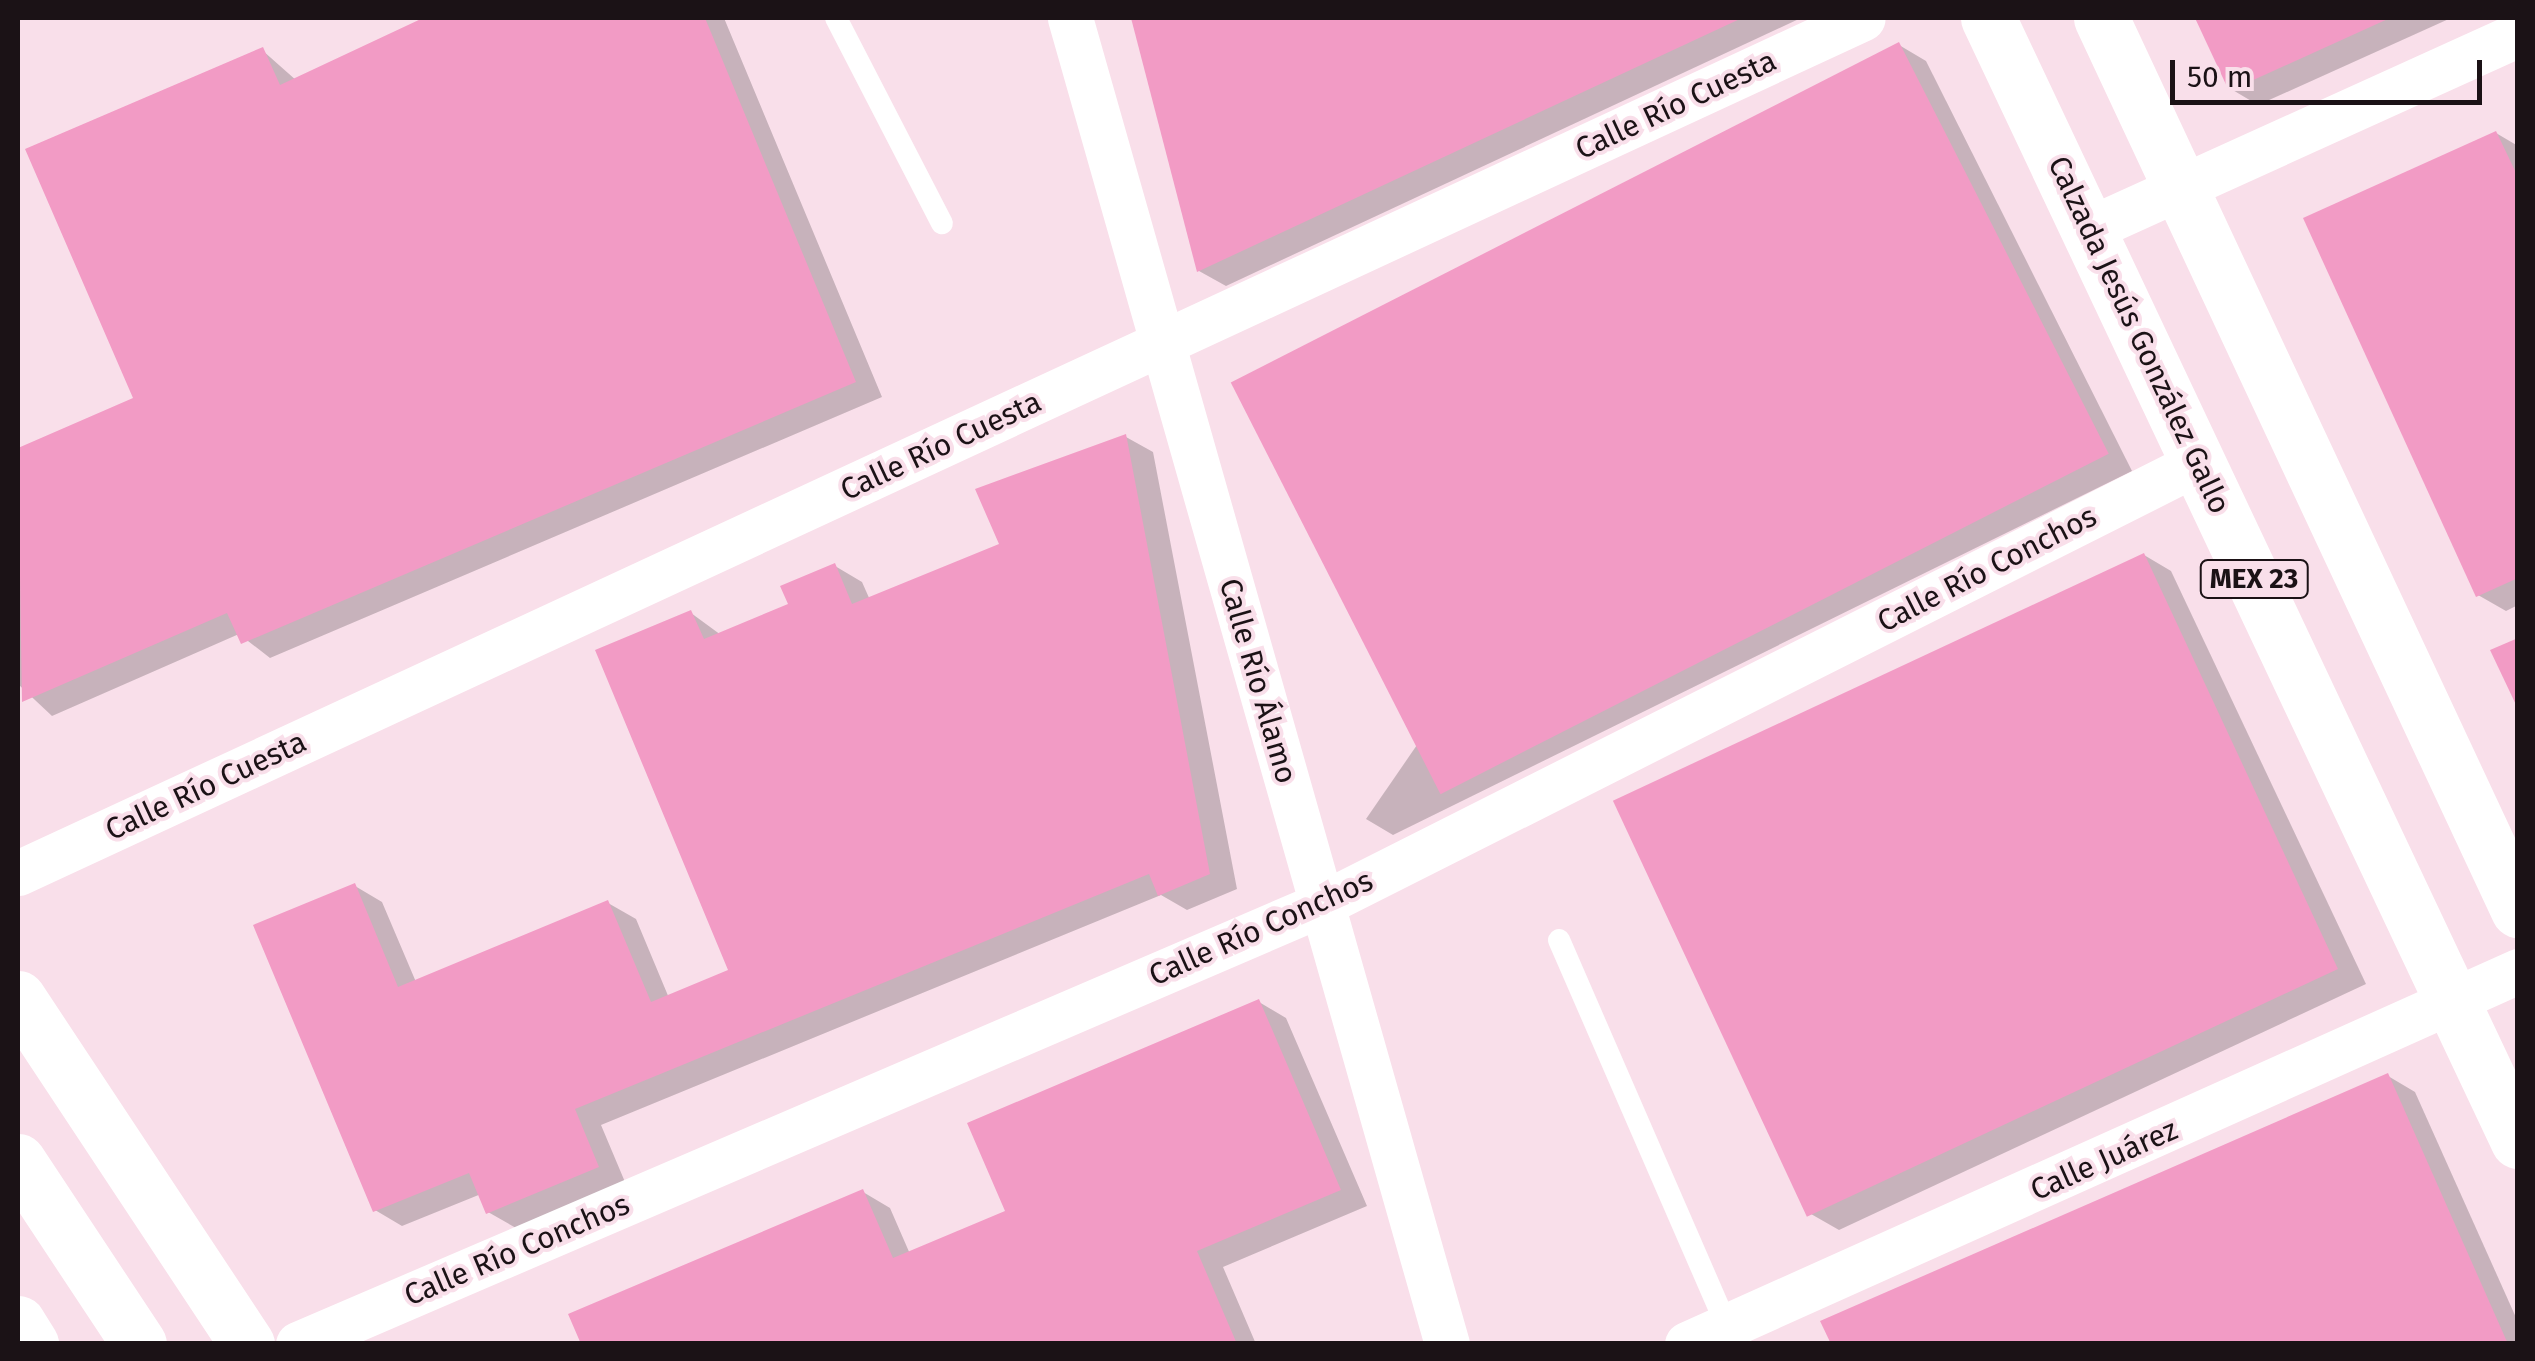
<!DOCTYPE html>
<meta charset="utf-8">
<style>
body{margin:0}
#map{position:relative;width:2535px;height:1361px;overflow:hidden;background:#f9dfea;font-family:"Fira Sans",sans-serif}
div>[style]{position:absolute}
.shadow>*{inset:0;background:#0003}
.building>*{inset:0;background:#f29bc5;transform-origin:0 0}
.lane>*{height:22px;margin:-11px;padding:0 11px;transform-origin:11px;border-radius:11px;background:#fff}
.street>*{height:45px;margin:-22.5px;padding:0 22.5px;transform-origin:22.5px;border-radius:22.5px;background:#fff}
.secondary>*{height:55px;margin:-27.5px;padding:0 27.5px;transform-origin:27.5px;border-radius:27.5px;background:#fff}
.primary>*{height:55px;margin:-27.5px;padding:0 27.5px;transform-origin:27.5px;border-radius:27.5px;background:#fff}
span{translate:-50% -50%;white-space:nowrap;text-align:center;line-height:1.15;-webkit-text-stroke:8px #f9dfea;paint-order:stroke}
.shield-label span{padding:2px 8px;background:#f9dfea;border:2px solid;border-radius:8px;-webkit-text-stroke-width:0}
.shield-label{font-size:28px;color:#1b1216;font-weight:700}
.street-label{font-size:30px;color:#1b1216}
.frame{position:absolute;inset:0;border:20px solid #1b1216;pointer-events:none}
.scale{position:absolute;left:2170px;top:60px;width:312px;height:45px;box-sizing:border-box;border:5px solid #1b1216;border-top:0;padding-left:12px;font-size:30px;line-height:35px;white-space:nowrap;color:#1b1216;-webkit-text-stroke:8px #f9dfea;paint-order:stroke}
</style>
<div id="map">
<div class="shadow">
<i style="clip-path:polygon(426px 18px,724px 18px,882px 397px,270px 658px,239px 634px,52px 716px,18px 684px,18px 451px,136px 399px,262px 50px,297px 81px)"></i>
<i style="clip-path:polygon(1133px 18px,1801px 18px,1226px 286px,1199px 271px)"></i>
<i style="clip-path:polygon(2198px 18px,2451px 18px,2258px 105px,2231px 89px)"></i>
<i style="clip-path:polygon(1899px 45px,1926px 61px,2132px 471px,1393px 835px,1366px 819px)"></i>
<i style="clip-path:polygon(2496px 133px,2518px 146px,2518px 605px,2506px 611px,2478px 595px)"></i>
<i style="clip-path:polygon(1126px 437px,1153px 452px,1237px 889px,1187px 910px,1161px 895px,601px 1125px,625px 1182px,516px 1228px,488px 1212px,481px 1194px,402px 1226px,375px 1210px,355px 886px,382px 902px,416px 982px,608px 903px,636px 919px,669px 998px,732px 972px,691px 613px,721px 635px,791px 605px,835px 566px,862px 582px,870px 600px,1002px 545px)"></i>
<i style="clip-path:polygon(2144px 555px,2171px 571px,2366px 984px,1839px 1230px,1811px 1214px)"></i>
<i style="clip-path:polygon(1259px 1002px,1286px 1018px,1367px 1206px,1223px 1267px,1256px 1344px,583px 1344px,863px 1192px,890px 1208px,910px 1254px,1008px 1212px)"></i>
<i style="clip-path:polygon(2388px 1076px,2415px 1092px,2518px 1322px,2518px 1344px,1834px 1344px)"></i>
</div>
<div class="building">
<i style="clip-path:polygon(423px 18px,705px 18px,856px 382px,241px 644px,227px 613px,22px 702px,18px 448px,133px 398px,25px 149px,263px 47px,280px 85px)"></i>
<i style="clip-path:polygon(1131px 18px,1742px 18px,1197px 272px)"></i>
<i style="clip-path:polygon(2195px 18px,2390px 18px,2229px 91px)"></i>
<i style="left:1899px;top:42px;width:462px;height:750px;rotate:63deg"></i>
<i style="clip-path:polygon(2496px 131px,2518px 177px,2518px 578px,2476px 597px,2303px 218px)"></i>
<i style="clip-path:polygon(1126px 434px,1210px 874px,1158px 896px,1149px 874px,575px 1109px,599px 1167px,486px 1214px,469px 1173px,373px 1212px,253px 925px,355px 883px,398px 987px,608px 900px,651px 1002px,728px 970px,595px 650px,691px 610px,704px 639px,788px 604px,780px 586px,835px 563px,852px 604px,999px 544px,975px 489px)"></i>
<i style="left:2144px;top:553px;width:459px;height:586px;rotate:65deg"></i>
<i style="clip-path:polygon(2518px 638px,2518px 709px,2490px 650px)"></i>
<i style="clip-path:polygon(1259px 999px,1341px 1190px,1197px 1251px,1237px 1344px,581px 1344px,568px 1314px,863px 1189px,893px 1258px,1005px 1211px,967px 1123px)"></i>
<i style="clip-path:polygon(2388px 1073px,2508px 1344px,1831px 1344px,1820px 1321px)"></i>
</div>
<div class="lane">
<i style="left:836px;top:18px;width:231px;rotate:62.7deg"></i>
<i style="left:1559px;top:940px;width:421px;rotate:66.5deg"></i>
</div>
<div class="street">
<i style="left:1070px;top:18px;width:1379px;rotate:74.13deg"></i>
<i style="left:2089px;top:229px;width:471px;rotate:-24.4deg"></i>
<i style="left:18px;top:873px;width:2033px;rotate:-24.86deg"></i>
<i style="left:298px;top:1344px;width:1115px;rotate:-23.25deg"></i>
<i style="left:1322px;top:904px;width:982px;rotate:-26.75deg"></i>
<i style="left:1687px;top:1344px;width:911px;rotate:-24.17deg"></i>
</div>
<div class="secondary">
<i style="left:18px;top:998px;width:415px;rotate:56.5deg"></i>
<i style="left:18px;top:1323px;width:25px;rotate:58deg"></i>
</div>
<div class="primary">
<i style="left:1988px;top:18px;width:1242px;rotate:64.74deg"></i>
<i style="left:2101px;top:18px;width:985px;rotate:64.94deg"></i>
<i style="left:18px;top:1161px;width:219px;rotate:56.5deg"></i>
</div>
<div class="shield-label">
<span style="left:2254px;top:579px">MEX 23</span>
</div>
<div class="street-label">
<span style="left:1676px;top:105px;rotate:-25deg">Calle Río Cuesta</span>
<span style="left:2139px;top:335px;rotate:65deg">Calzada Jesús González Gallo</span>
<span style="left:941px;top:446px;rotate:-25deg">Calle Río Cuesta</span>
<span style="left:1987px;top:569px;rotate:-27deg">Calle Río Conchos</span>
<span style="left:1258px;top:681px;rotate:74deg">Calle Río Álamo</span>
<span style="left:206px;top:786px;rotate:-25deg">Calle Río Cuesta</span>
<span style="left:1261px;top:928px;rotate:-24deg">Calle Río Conchos</span>
<span style="left:2104px;top:1160px;rotate:-24deg">Calle Juárez</span>
<span style="left:517px;top:1250px;rotate:-23deg">Calle Río Conchos</span>
</div>
<div class="frame"></div>
<div class="scale">50 m</div>
</div>
